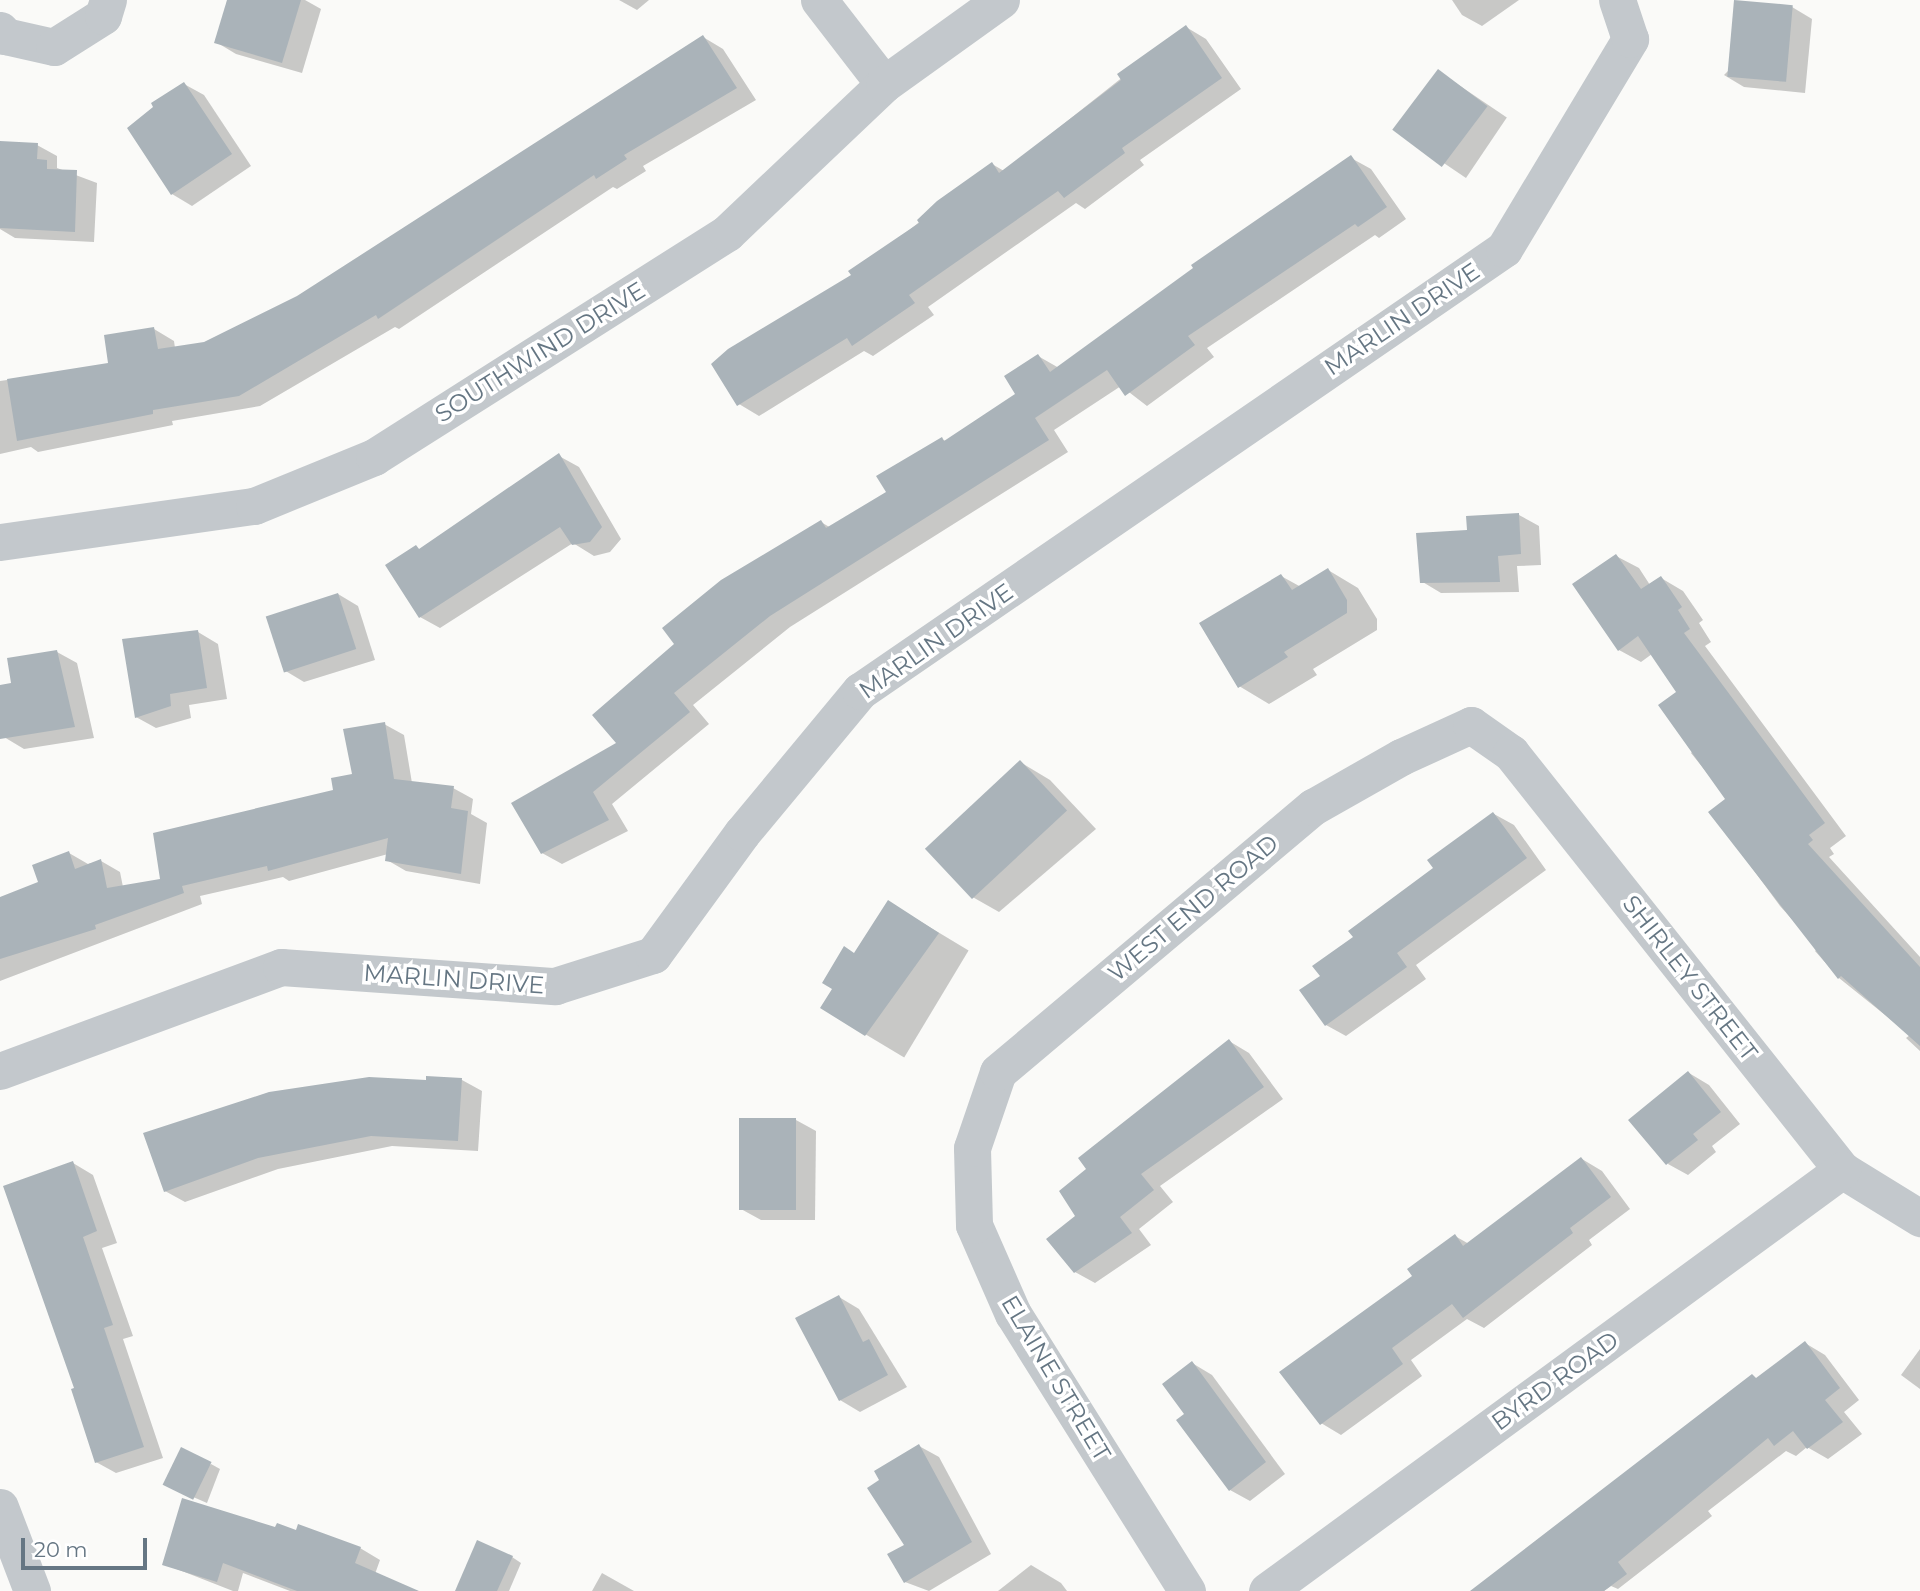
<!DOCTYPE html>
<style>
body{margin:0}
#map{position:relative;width:1920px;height:1591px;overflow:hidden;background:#fafaf8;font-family:Montserrat,sans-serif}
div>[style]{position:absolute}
.shadow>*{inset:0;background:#0003;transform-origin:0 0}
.building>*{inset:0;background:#aab3b9;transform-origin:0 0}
.minor>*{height:37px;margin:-18.5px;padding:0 18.5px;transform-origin:18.5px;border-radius:18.5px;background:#c3c8cc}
span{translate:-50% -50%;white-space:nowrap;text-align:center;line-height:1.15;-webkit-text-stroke:7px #fff;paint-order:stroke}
.street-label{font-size:24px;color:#657683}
.scale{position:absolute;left:21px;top:1538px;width:126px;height:32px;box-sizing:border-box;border:4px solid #657683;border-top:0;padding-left:9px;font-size:21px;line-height:24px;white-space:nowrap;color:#657683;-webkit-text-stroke:5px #fff;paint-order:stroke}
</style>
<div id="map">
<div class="shadow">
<i style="clip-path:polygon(229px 0,305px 0,321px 9px,302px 73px,236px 54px,216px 42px)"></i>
<i style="clip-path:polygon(619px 0,649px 0,637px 10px)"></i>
<i style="clip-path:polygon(1452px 0,1519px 0,1482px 26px,1462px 15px)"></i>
<i style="clip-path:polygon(1792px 7px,1812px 19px,1805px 93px,1744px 87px,1724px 75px)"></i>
<i style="clip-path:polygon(1186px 27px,1206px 39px,1241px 89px,1140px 160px,1144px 165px,1085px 209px,1076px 203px,928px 307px,934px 315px,873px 356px,864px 351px,759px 416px,739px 404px,713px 364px,853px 275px,992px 164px,1004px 171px)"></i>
<i style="clip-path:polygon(703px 37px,723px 49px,756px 100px,643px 166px,646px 171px,617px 189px,613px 187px,399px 329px,395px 327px,260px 406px,172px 421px,173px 425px,38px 452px,31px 447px,0 454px,0 381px,110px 365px,154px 329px,174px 341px,175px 348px,204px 344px,298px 297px)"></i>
<i style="left:1438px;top:71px;width:83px;height:73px;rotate:34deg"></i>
<i style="clip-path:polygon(184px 84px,204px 95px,251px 166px,192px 206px,172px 194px)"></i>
<i style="clip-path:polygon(0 143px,37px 145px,57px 156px,57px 168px,97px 183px,94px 242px,15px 238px,0 229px)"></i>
<i style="clip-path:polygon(1351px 158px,1371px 169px,1406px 219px,1379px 238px,1375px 235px,1207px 348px,1214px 357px,1147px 406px,1121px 386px,1054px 430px,1068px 452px,790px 627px,693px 705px,709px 724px,612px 804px,628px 831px,562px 864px,542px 853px,619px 743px,821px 522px,831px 528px,888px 493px,942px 439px,947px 442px,1018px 394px,1038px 356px,1059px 368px)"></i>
<i style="clip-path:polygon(559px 456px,579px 467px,621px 539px,610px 552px,594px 556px,573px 543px,440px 628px,420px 617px,416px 547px,420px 550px)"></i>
<i style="clip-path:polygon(1519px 515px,1539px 526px,1541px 565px,1517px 566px,1519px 592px,1441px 593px,1421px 581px,1469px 532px)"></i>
<i style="clip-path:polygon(1616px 556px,1639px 568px,1650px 585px,1661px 578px,1683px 591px,1703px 620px,1699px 623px,1711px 642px,1705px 646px,1846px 836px,1830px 848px,1834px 854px,1829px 857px,1920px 957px,1920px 1051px,1906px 1038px,1910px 1035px,1839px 978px,1815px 951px,1818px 948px,1780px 906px,1711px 812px,1728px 799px,1691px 753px,1695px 749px,1678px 692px,1652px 654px,1641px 662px,1619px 650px)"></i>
<i style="clip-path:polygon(1328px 570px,1358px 588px,1377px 619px,1377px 630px,1313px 669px,1317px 675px,1269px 704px,1239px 686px,1281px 576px,1301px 587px)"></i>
<i style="clip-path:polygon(338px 594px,358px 606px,375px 660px,304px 682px,284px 670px)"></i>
<i style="clip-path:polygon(198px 632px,218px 644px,227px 699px,189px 705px,191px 718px,156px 728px,136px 717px)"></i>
<i style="clip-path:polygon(57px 652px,77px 663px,94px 738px,24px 749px,4px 737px,0 687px,13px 684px)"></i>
<i style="clip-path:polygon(384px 724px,404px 735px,412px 783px,453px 788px,473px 799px,471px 814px,487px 823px,480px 884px,406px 871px,387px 860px,388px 854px,289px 881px,283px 877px,200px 896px,202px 904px,0 981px,0 899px,41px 884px,69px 853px,88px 864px,101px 861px,120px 872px,123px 887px,162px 880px,335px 791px,354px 775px)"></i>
<i style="clip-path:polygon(1020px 762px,1050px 780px,1096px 829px,999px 912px,969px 895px)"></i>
<i style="clip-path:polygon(1494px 814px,1514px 825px,1546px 870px,1416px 965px,1426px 979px,1346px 1036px,1326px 1025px,1322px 976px,1356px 938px)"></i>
<i style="left:888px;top:902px;width:94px;height:125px;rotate:31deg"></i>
<i style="clip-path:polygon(1229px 1041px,1249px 1053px,1283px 1099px,1160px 1186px,1173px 1202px,1139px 1229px,1151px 1245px,1095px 1283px,1075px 1272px,1077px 1216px)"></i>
<i style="clip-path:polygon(1689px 1073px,1709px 1085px,1740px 1124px,1712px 1146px,1716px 1152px,1688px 1175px,1668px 1164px)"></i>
<i style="clip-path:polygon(462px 1080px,482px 1091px,478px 1151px,392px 1146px,278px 1169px,185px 1202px,165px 1191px,427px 1082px)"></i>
<i style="clip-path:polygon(796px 1120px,816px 1131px,815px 1220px,761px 1220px,741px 1209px)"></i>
<i style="clip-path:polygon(1582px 1159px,1602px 1171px,1630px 1209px,1589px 1240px,1592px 1245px,1484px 1328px,1467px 1319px,1411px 1360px,1422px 1376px,1341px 1435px,1321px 1423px,1414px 1277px,1455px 1236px,1469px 1244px)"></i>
<i style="clip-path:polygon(73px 1163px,93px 1175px,117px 1243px,102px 1248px,133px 1336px,123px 1339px,163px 1458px,116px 1473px,96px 1462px,77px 1389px)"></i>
<i style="clip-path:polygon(839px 1297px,859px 1309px,907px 1387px,860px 1412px,840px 1400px)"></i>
<i style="clip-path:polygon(1805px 1343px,1825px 1355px,1859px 1400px,1844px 1412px,1862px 1434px,1828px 1459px,1807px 1447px,1796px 1456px,1786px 1451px,1708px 1511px,1712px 1516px,1618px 1589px,1611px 1586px,1604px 1591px,1473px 1591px)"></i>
<i style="clip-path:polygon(1920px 1349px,1920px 1389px,1901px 1375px)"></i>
<i style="clip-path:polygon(1192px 1363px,1212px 1375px,1285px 1474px,1250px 1501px,1230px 1490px)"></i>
<i style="clip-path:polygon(919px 1446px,939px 1457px,991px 1554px,929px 1591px,905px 1582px)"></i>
<i style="clip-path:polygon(211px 1464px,220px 1469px,207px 1503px,177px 1490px)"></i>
<i style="clip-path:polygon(276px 1529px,360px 1548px,380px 1560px,375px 1574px,415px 1591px,290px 1591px,243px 1573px,238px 1591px,233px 1591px,164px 1564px)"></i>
<i style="clip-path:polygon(512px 1557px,521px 1563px,509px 1591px,485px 1591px)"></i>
<i style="clip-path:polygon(1031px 1565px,1061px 1583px,1067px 1591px,998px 1591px)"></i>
<i style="clip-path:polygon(602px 1573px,634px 1591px,592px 1591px)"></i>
</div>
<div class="building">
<i style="clip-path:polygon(227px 0,301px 0,282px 63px,214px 43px)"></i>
<i style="left:1734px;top:0;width:59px;height:77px;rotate:5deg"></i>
<i style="clip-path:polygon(1186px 25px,1222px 78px,1122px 148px,1125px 153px,1064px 198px,1058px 191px,909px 295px,915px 303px,852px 346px,847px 338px,737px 406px,711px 364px,728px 349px,851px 275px,848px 271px,919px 223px,917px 220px,937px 201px,992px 162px,999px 173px,1121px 80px,1117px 74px)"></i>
<i style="clip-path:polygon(703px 35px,737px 88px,624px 155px,627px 159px,596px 179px,594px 175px,378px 319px,376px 315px,239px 396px,153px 410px,153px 414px,17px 441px,7px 379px,108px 363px,104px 335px,154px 327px,158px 349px,204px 342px,297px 296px)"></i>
<i style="left:1438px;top:69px;width:62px;height:76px;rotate:37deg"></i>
<i style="clip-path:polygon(184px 82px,232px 154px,171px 195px,127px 128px,153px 107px,151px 103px)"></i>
<i style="clip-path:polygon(0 141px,38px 143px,37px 159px,47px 160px,47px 169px,77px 170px,75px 232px,0 228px)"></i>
<i style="clip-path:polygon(1351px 155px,1387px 207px,1358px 227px,1355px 224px,1188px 336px,1195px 345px,1125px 396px,1107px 370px,1035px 418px,1049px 440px,770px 616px,674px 693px,690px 712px,593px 792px,609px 820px,541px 854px,511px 803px,616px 743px,592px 715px,674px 644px,662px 628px,721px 580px,821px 520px,826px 528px,886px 492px,876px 476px,942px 437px,944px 441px,1015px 394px,1004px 376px,1038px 354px,1050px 372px,1193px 268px,1191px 265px)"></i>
<i style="clip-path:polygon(559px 453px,602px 527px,590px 542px,572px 545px,560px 527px,419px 618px,385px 565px,416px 545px,419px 549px)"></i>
<i style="clip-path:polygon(1519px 513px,1521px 554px,1498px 556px,1500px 582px,1420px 583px,1416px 533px,1467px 530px,1466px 516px)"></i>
<i style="clip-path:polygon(1616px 554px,1641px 589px,1661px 576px,1682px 607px,1678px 610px,1690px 629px,1684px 633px,1825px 823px,1809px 835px,1813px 840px,1808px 844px,1920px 967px,1920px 1046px,1841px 976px,1838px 979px,1708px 812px,1725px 799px,1658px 705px,1676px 692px,1638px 636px,1618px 651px,1572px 584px)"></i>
<i style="clip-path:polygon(1328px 568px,1347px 600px,1347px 613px,1284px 652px,1288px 657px,1238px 688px,1199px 623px,1281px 574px,1292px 590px)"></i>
<i style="left:338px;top:593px;width:59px;height:76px;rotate:72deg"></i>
<i style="clip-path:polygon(198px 630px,207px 688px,170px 694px,171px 706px,135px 718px,122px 639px)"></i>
<i style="clip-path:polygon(57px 650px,75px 727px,0 739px,0 685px,11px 683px,7px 658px)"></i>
<i style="clip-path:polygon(385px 722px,394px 779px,454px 786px,451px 808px,468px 811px,461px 874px,385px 861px,388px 838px,268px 871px,267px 866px,182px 886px,184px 893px,95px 925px,96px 929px,0 959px,0 897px,38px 882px,32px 865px,69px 851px,75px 869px,101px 859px,107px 888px,160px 879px,153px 833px,333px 790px,331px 778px,352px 774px,343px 729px)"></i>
<i style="left:1020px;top:760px;width:69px;height:130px;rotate:47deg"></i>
<i style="clip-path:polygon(1493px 812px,1527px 858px,1397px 953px,1407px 967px,1325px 1026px,1299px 990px,1320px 976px,1312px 966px,1353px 937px,1348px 931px,1433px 868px,1427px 860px)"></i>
<i style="clip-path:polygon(888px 900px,939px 933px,865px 1036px,820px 1008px,832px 989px,822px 983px,844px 946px,854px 953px)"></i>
<i style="clip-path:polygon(1229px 1039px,1264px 1087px,1141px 1174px,1154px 1190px,1120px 1217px,1132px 1233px,1074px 1273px,1046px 1239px,1075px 1216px,1059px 1191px,1086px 1169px,1078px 1158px)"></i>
<i style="clip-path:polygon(1688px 1071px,1721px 1112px,1693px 1134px,1698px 1140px,1666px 1165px,1628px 1120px)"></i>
<i style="clip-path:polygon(426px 1076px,462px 1078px,458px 1141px,371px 1136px,258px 1158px,164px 1192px,143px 1133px,269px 1092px,369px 1077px,426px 1080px)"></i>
<i style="left:739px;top:1118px;width:57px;height:92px"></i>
<i style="clip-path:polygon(1581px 1157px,1611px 1197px,1570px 1228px,1573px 1233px,1463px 1318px,1452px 1304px,1392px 1348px,1403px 1364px,1320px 1425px,1279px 1372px,1412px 1276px,1407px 1269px,1455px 1234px,1463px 1246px)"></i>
<i style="clip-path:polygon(73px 1161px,97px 1231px,83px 1237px,113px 1325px,104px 1328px,144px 1447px,95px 1463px,71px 1389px,74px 1388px,3px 1186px)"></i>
<i style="clip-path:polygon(839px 1295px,863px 1342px,869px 1339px,888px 1375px,839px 1401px,795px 1318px)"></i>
<i style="clip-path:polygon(1805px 1341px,1840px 1388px,1825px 1400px,1843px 1422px,1807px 1449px,1793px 1431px,1774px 1446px,1768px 1438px,1618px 1562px,1627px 1574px,1604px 1591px,1470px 1591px,1752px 1374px,1756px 1378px)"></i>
<i style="clip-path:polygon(1192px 1361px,1266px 1462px,1229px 1491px,1176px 1420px,1184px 1414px,1162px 1384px)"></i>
<i style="clip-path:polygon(919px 1444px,972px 1542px,904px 1583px,887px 1554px,904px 1545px,867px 1488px,879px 1480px,874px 1471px)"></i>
<i style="left:181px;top:1447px;width:34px;height:42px;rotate:26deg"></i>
<i style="clip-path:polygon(182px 1498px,275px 1527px,277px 1523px,296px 1530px,298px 1524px,361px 1547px,355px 1563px,419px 1591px,297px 1591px,223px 1563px,217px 1582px,162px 1565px)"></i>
<i style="clip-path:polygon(477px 1540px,513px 1556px,497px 1591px,455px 1591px)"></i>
</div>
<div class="minor">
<i style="left:819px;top:0;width:106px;rotate:52.3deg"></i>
<i style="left:0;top:30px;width:8px;rotate:50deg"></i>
<i style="left:5px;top:36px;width:50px;rotate:12.7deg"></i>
<i style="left:54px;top:47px;width:58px;rotate:-32.3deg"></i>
<i style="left:103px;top:16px;width:17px;rotate:-73deg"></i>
<i style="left:0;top:542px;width:257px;rotate:-8.1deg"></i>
<i style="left:254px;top:506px;width:130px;rotate:-22.2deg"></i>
<i style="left:374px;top:457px;width:418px;rotate:-32.4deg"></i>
<i style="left:727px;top:233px;width:216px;rotate:-43.5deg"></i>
<i style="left:884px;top:84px;width:144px;rotate:-35.7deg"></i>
<i style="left:0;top:1071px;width:300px;rotate:-20.3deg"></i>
<i style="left:281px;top:967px;width:275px;rotate:4deg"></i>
<i style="left:555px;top:986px;width:103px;rotate:-17.6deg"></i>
<i style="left:653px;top:955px;width:151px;rotate:-53.9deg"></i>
<i style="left:742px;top:833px;width:185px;rotate:-50.3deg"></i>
<i style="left:860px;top:691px;width:781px;rotate:-34.46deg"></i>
<i style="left:1504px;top:249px;width:245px;rotate:-59deg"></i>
<i style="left:1630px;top:39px;width:41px;rotate:-108.4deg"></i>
<i style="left:0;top:1507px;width:90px;rotate:69.1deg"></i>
<i style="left:1187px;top:1591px;width:327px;rotate:-122.1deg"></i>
<i style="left:1013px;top:1314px;width:97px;rotate:-113.7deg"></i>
<i style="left:974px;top:1225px;width:77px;rotate:-91.5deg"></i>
<i style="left:972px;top:1148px;width:80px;rotate:-71.1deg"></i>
<i style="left:998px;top:1072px;width:412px;rotate:-40.1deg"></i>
<i style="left:1313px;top:807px;width:101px;rotate:-29.6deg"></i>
<i style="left:1401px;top:757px;width:77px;rotate:-24.6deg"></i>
<i style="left:1471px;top:725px;width:49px;rotate:35deg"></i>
<i style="left:1511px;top:753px;width:532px;rotate:51.56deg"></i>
<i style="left:1842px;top:1170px;width:92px;rotate:31.6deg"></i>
<i style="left:1267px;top:1591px;width:713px;rotate:-36.21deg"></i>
</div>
<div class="street-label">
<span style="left:1402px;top:319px;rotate:-34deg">MARLIN DRIVE</span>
<span style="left:540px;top:352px;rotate:-32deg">SOUTHWIND DRIVE</span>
<span style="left:936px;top:641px;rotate:-35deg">MARLIN DRIVE</span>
<span style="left:1193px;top:908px;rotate:-40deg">WEST END ROAD</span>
<span style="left:1690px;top:978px;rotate:52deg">SHIRLEY STREET</span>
<span style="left:454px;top:979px;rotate:4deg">MARLIN DRIVE</span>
<span style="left:1056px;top:1378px;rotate:59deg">ELAINE STREET</span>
<span style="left:1555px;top:1381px;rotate:-36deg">BYRD ROAD</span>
</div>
<div class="scale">20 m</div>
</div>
